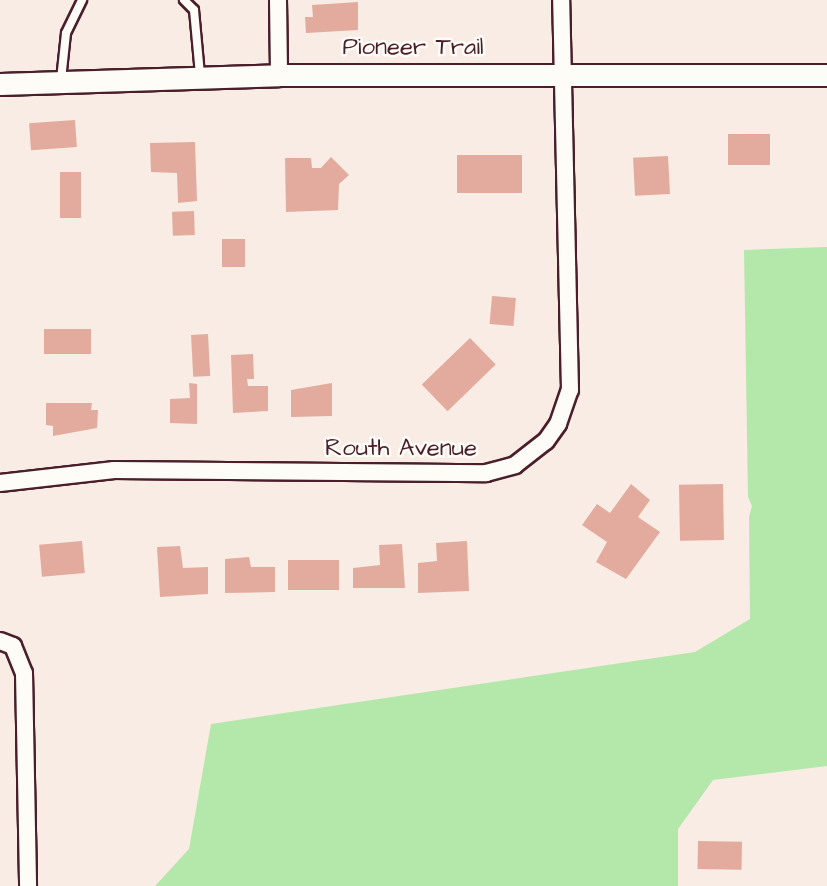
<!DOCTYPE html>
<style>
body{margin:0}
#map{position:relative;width:827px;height:886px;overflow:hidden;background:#f8ece5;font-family:"Architects Daughter",sans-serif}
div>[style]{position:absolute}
.green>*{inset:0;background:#b4e8aa}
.building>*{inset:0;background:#e3ab9d;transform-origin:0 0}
.roads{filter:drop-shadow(2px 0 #4a1f2b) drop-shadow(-2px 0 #4a1f2b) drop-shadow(0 2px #4a1f2b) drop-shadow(0 -2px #4a1f2b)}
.lane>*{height:8px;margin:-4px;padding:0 4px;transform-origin:4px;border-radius:4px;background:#fdfcf7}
.street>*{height:16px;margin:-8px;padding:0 8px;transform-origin:8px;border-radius:8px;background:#fdfcf7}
.secondary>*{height:21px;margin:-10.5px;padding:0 10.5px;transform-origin:10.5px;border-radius:10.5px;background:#fdfcf7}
span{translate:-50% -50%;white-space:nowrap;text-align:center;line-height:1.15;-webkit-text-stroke:5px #fdfcf7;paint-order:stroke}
.street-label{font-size:24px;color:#4a1f2b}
</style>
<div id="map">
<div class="green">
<i style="clip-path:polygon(827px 247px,827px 766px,713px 780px,678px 829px,678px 886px,155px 886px,189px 849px,211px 724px,695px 652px,750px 619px,749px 517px,752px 506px,748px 497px,744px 250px)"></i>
</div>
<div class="building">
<i style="clip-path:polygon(358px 2px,358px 30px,306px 33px,305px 17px,313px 17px,312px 5px)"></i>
<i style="left:75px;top:120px;width:27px;height:46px;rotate:86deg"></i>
<i style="left:728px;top:134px;width:42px;height:31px"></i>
<i style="clip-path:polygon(195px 142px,197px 201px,178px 203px,177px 173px,151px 172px,150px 143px)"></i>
<i style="left:457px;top:155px;width:65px;height:38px"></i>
<i style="left:668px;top:156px;width:38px;height:35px;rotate:87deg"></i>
<i style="clip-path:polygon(331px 157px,349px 175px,339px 184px,338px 210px,286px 212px,285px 158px,311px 158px,312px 168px,321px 168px)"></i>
<i style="left:60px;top:172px;width:21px;height:46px"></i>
<i style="left:194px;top:211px;width:24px;height:22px;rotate:88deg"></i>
<i style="left:222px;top:239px;width:23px;height:28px"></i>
<i style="left:492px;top:296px;width:24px;height:28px;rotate:5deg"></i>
<i style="left:44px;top:329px;width:47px;height:25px"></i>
<i style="left:208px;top:334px;width:42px;height:17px;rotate:87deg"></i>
<i style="left:470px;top:338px;width:37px;height:67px;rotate:46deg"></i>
<i style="clip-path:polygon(253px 354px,254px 379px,247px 379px,248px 386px,268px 386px,268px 411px,233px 413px,231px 355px)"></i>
<i style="clip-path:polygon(189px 383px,197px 384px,197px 424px,170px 423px,170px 399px,190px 398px)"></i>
<i style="clip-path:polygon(332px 383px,332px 416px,291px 417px,291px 390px)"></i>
<i style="clip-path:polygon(46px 403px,92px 403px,91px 410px,98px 410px,97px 428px,53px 436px,53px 426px,46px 425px)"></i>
<i style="clip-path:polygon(631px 484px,650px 500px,638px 517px,660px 532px,626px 579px,596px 562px,607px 542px,582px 525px,597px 504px,610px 513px)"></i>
<i style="left:723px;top:484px;width:56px;height:44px;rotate:89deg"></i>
<i style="left:82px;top:541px;width:32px;height:43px;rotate:85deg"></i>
<i style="clip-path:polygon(467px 541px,469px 591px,418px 593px,418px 563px,437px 561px,436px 543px)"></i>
<i style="clip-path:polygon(402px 544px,405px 588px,353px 588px,353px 568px,380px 565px,379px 545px)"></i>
<i style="clip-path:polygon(180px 546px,183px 568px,208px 567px,208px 594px,160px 597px,157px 547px)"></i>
<i style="clip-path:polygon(249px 557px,251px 567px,275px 567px,275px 592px,225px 593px,225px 559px)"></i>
<i style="left:339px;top:560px;width:30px;height:51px;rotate:90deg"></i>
<i style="left:698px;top:841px;width:44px;height:28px;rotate:1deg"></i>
</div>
<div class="roads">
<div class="lane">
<i style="left:184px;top:0;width:14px;rotate:45deg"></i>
<i style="left:194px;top:10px;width:65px;rotate:84.7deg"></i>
<i style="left:61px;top:80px;width:47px;rotate:-83.9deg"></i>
<i style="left:66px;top:33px;width:37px;rotate:-64deg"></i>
</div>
<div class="street">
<i style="left:278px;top:0;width:75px;rotate:89.2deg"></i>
<i style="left:0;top:483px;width:115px;rotate:-6.5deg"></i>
<i style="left:114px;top:470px;width:372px;rotate:0.5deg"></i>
<i style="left:486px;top:473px;width:30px;rotate:-15deg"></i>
<i style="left:515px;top:465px;width:39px;rotate:-38deg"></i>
<i style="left:546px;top:441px;width:21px;rotate:-55deg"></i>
<i style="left:558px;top:424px;width:36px;rotate:-71deg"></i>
<i style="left:570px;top:390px;width:390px;rotate:-91.3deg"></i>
<i style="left:0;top:641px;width:14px;rotate:21deg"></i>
<i style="left:13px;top:646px;width:29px;rotate:68deg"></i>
<i style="left:24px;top:673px;width:213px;rotate:88.9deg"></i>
</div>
<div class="secondary">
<i style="left:0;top:84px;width:279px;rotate:-1.8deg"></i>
<i style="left:279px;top:75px;width:548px"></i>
</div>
</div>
<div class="street-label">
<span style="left:413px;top:48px">Pioneer Trail</span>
<span style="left:401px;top:449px">Routh Avenue</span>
</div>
</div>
